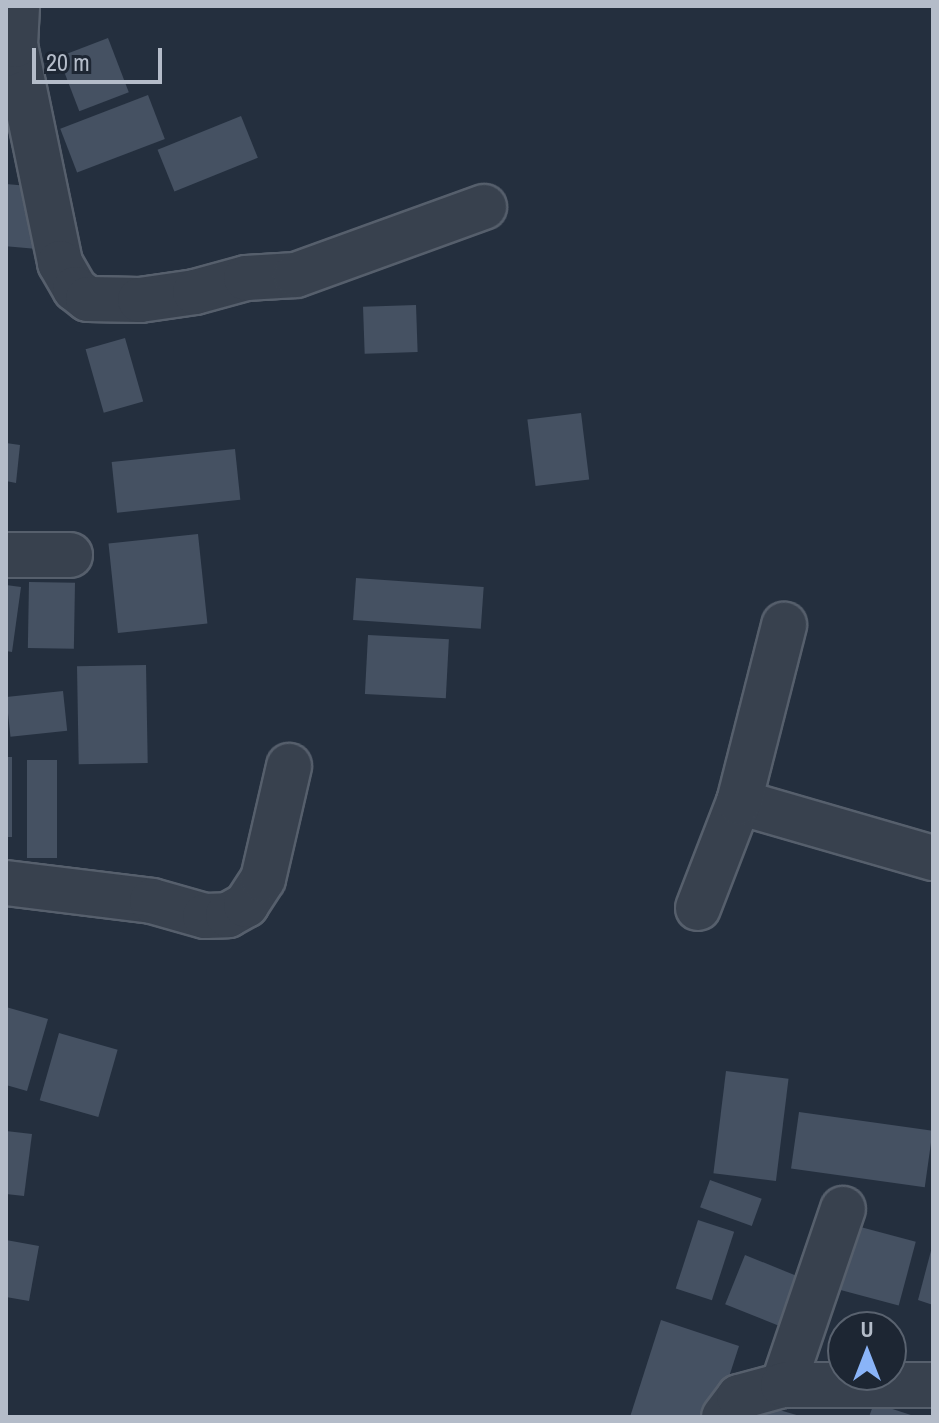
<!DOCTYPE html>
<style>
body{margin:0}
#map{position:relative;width:939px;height:1423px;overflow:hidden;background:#242f3e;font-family:"Archivo Narrow",sans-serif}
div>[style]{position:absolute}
.building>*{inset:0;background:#455162;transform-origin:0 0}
.roads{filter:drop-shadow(2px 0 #565f6c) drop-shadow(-2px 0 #565f6c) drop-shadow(0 2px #565f6c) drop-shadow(0 -2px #565f6c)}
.minor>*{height:44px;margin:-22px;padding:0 22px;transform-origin:22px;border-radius:22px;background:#38414e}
span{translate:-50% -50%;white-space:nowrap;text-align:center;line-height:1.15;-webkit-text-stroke:8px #1d2633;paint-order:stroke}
.frame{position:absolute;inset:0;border:8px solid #b4bcc9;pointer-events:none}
.north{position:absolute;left:827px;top:1311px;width:80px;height:80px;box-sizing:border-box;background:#1d2633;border:2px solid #59626f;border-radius:50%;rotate:0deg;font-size:22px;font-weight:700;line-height:32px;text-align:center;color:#b4bcc9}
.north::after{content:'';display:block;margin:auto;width:28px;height:36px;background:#8ab4f8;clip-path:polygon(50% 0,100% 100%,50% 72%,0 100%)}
.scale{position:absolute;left:32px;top:48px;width:130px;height:36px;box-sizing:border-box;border:4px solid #b4bcc9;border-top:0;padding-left:10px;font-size:24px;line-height:28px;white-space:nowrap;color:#b4bcc9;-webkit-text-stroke:6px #1d2633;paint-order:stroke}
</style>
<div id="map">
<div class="building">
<i style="left:108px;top:38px;width:58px;height:53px;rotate:69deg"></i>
<i style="left:148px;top:95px;width:47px;height:94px;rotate:69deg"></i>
<i style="left:241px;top:116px;width:45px;height:90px;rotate:68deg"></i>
<i style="left:6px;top:184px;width:34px;height:62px;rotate:5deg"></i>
<i style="left:416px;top:305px;width:47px;height:53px;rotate:88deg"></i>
<i style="left:125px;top:338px;width:66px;height:41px;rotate:74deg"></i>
<i style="left:581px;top:413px;width:67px;height:54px;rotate:83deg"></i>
<i style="clip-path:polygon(6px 443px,20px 445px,16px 483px,6px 481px)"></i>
<i style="left:235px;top:449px;width:51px;height:124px;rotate:84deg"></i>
<i style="left:198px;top:534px;width:90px;height:90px;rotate:84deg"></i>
<i style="left:356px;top:578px;width:128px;height:42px;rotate:4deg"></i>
<i style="left:29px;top:582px;width:46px;height:66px;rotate:1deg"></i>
<i style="clip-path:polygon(6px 585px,21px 587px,12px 652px,6px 651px)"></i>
<i style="left:368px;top:635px;width:81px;height:59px;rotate:3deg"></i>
<i style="left:146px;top:665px;width:98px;height:69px;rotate:89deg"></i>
<i style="left:63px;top:691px;width:40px;height:57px;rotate:84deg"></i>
<i style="left:6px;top:757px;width:6px;height:80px"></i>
<i style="left:27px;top:760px;width:30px;height:98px"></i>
<i style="clip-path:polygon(6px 1007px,48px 1019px,27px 1091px,6px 1085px)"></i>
<i style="left:59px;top:1033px;width:61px;height:70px;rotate:16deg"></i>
<i style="left:726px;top:1071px;width:63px;height:103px;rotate:7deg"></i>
<i style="left:799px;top:1112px;width:135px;height:57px;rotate:8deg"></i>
<i style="clip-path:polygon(6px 1131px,32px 1134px,24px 1196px,6px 1194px)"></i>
<i style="left:710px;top:1180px;width:55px;height:29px;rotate:20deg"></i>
<i style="left:698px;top:1220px;width:38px;height:72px;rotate:18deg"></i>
<i style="left:853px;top:1225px;width:65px;height:66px;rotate:15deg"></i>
<i style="clip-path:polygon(6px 1240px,39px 1246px,29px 1301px,6px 1297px)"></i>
<i style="clip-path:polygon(932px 1247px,933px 1247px,933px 1305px,918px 1300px)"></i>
<i style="left:745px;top:1255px;width:68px;height:53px;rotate:22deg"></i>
<i style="clip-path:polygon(661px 1320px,739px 1346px,716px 1417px,630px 1417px)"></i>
<i style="clip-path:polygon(752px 1402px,800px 1416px,800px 1417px,748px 1417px)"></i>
<i style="clip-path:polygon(874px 1403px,914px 1416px,914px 1417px,869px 1417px)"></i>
</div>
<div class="roads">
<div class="minor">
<i style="left:15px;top:45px;width:223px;rotate:78.3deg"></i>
<i style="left:60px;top:263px;width:30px;rotate:60deg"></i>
<i style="left:75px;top:289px;width:16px;rotate:38deg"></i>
<i style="left:88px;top:299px;width:52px;rotate:1.1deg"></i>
<i style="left:140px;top:300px;width:56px;rotate:-8.3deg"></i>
<i style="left:195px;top:292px;width:53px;rotate:-15.4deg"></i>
<i style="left:246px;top:278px;width:50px;rotate:-3.4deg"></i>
<i style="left:296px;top:275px;width:200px;rotate:-19.9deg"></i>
<i style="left:6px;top:54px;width:13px;rotate:-45deg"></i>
<i style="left:15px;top:45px;width:39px;rotate:-87deg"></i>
<i style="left:6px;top:555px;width:64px"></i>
<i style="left:739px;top:802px;width:202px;rotate:16.1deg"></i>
<i style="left:6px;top:883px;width:147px;rotate:7deg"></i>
<i style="left:152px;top:901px;width:55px;rotate:15.8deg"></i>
<i style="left:205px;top:916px;width:23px;rotate:-2deg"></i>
<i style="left:228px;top:915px;width:21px;rotate:-29deg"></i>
<i style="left:246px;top:905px;width:31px;rotate:-57deg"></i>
<i style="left:263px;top:879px;width:116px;rotate:-77deg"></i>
<i style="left:698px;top:908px;width:114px;rotate:-68.9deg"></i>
<i style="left:739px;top:802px;width:183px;rotate:-75.7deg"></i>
<i style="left:783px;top:1385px;width:186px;rotate:-71.2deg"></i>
<i style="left:724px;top:1417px;width:25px;rotate:-53deg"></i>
<i style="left:739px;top:1397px;width:46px;rotate:-15.3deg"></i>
<i style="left:783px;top:1385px;width:150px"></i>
</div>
</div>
<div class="frame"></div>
<div class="north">U</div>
<div class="scale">20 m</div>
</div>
